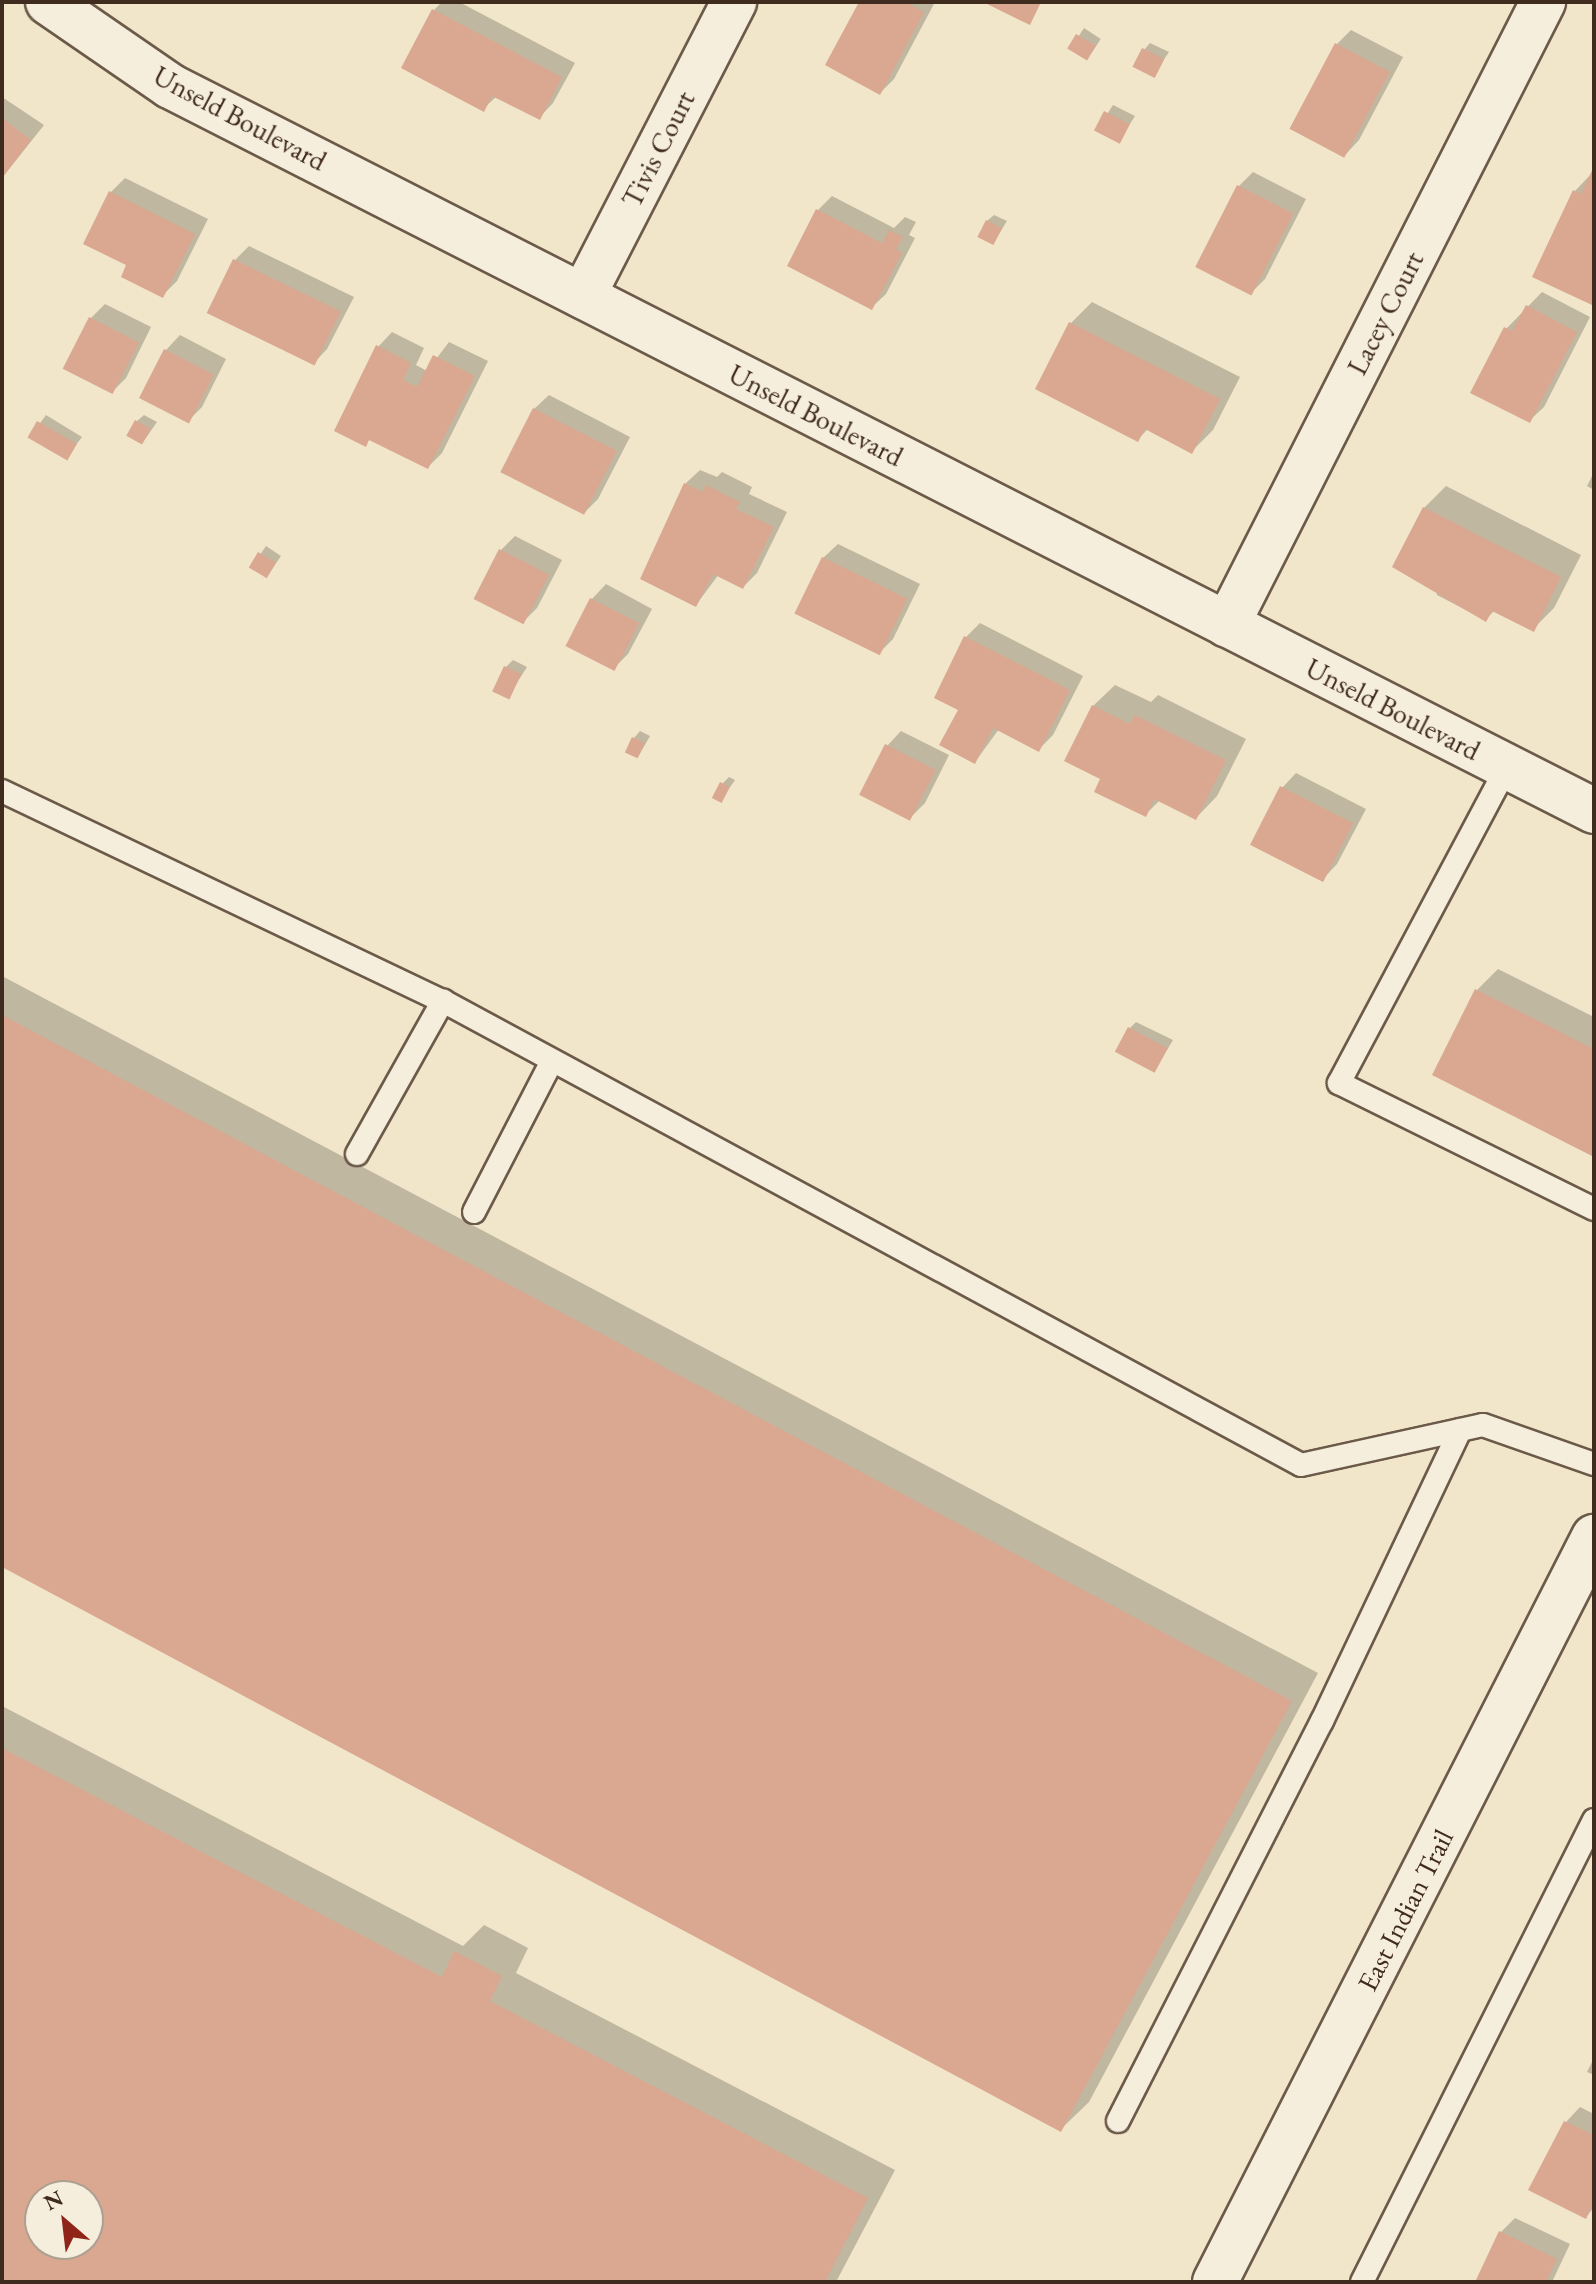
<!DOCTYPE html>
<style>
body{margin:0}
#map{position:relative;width:1596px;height:2284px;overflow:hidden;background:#f1e5ca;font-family:"EB Garamond",serif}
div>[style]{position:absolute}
.shadow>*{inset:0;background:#0003;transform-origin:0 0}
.building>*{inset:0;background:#daa791;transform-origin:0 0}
.roads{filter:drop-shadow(2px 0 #6c5a49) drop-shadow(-2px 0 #6c5a49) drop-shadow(0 2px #6c5a49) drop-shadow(0 -2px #6c5a49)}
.lane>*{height:22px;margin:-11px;padding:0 11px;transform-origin:11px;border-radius:11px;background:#f6eedd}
.street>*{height:44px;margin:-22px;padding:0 22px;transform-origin:22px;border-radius:22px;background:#f6eedd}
.secondary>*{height:44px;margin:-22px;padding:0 22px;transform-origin:22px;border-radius:22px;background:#f6eedd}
span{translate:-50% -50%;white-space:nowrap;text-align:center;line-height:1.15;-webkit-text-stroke:6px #f6eedd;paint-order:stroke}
.street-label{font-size:28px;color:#402c1e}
.frame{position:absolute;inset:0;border:4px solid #402c1e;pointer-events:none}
.north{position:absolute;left:24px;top:2180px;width:80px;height:80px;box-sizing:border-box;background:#f6eedd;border:2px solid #ada091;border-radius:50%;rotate:332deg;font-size:22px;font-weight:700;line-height:32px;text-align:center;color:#402c1e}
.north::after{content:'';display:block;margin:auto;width:28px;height:36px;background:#8f2418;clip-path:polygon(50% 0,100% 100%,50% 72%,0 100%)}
</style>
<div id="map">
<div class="shadow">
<i style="clip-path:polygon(442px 2px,459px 2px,575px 63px,553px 103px,539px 118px,497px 96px,483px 109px,434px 10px)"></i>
<i style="clip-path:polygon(861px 2px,935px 2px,894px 79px,880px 93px)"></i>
<i style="left:1084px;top:28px;width:20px;height:25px;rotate:33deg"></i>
<i style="clip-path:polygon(1351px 30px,1403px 57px,1359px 140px,1345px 155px,1337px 44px)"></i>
<i style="clip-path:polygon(1150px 43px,1169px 52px,1154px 74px,1144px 50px)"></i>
<i style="clip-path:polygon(2px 97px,44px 125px,2px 178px)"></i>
<i style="clip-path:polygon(1113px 105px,1135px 116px,1119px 141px,1097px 130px)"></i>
<i style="clip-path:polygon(1594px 171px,1594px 301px,1575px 191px)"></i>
<i style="clip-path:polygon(1253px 172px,1306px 199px,1265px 279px,1250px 294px,1239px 186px)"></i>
<i style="clip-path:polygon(125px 178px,208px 219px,177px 281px,163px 295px,128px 264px,111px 192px)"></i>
<i style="clip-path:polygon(832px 196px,894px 228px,905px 217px,916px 222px,909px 235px,915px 238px,886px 294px,871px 308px,818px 210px)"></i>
<i style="clip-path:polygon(994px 215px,1007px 221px,994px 242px,987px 221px)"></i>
<i style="clip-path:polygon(249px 246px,354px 297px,327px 349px,313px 364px,235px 260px)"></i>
<i style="clip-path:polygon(1542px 292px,1590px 317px,1544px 407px,1529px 421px,1506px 329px)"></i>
<i style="clip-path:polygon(1092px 302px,1240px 377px,1213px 430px,1192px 451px,1148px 429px,1138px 439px,1070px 324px)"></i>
<i style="clip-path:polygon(105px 304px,151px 327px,126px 378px,112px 392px,91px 318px)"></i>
<i style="clip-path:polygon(392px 332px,424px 348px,416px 365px,427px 371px,449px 342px,488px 361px,442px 453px,428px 467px,371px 438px,365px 444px,378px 347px)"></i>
<i style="clip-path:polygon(180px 335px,226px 359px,202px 407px,188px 421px,142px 397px,166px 350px)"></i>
<i style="clip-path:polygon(549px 395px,630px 437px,598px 499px,584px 513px,534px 409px)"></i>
<i style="clip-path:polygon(46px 415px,82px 437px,66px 458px,30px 437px)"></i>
<i style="clip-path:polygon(144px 415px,157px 422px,143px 442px,137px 421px)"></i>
<i style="clip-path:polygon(700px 470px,717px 477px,722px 472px,752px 487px,749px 494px,787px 512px,757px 573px,743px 587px,719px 574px,696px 605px,685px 484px)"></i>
<i style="clip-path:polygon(1594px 472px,1594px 490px,1587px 486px)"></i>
<i style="clip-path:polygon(1446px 486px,1581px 555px,1554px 608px,1533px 629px,1495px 610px,1485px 620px,1437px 595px,1424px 508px)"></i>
<i style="clip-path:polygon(515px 536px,562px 560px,537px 608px,522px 623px,501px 550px)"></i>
<i style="clip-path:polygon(838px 544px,920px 584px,893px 639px,879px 653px,823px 558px)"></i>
<i style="left:266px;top:546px;width:18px;height:26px;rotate:34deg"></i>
<i style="clip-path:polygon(606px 584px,652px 609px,628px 654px,614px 668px,568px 645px,592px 599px)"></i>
<i style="clip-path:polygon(980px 623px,1083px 676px,1053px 735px,1039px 749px,999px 729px,975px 762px,961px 709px,966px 637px)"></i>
<i style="clip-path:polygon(513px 660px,527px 667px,508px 697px,506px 667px)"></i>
<i style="clip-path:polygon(1115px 685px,1151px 702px,1158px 695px,1246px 739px,1217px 796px,1196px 818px,1160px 800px,1145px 815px,1103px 778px,1093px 706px)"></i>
<i style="clip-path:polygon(640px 731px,650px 736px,638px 757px,634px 738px)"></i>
<i style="clip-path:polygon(901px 731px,949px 755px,925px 803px,911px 817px,887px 746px)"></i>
<i style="clip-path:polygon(1296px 773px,1366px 809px,1337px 864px,1323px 879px,1282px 788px)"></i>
<i style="clip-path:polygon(729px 777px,735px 780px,721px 800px,722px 784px)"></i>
<i style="clip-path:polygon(1498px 969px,1594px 1017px,1594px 1155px,1477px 990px)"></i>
<i style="clip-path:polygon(2px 976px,1318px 1673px,1089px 2102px,1061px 2129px,2px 1565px)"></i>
<i style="clip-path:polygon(1136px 1022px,1173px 1040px,1155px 1070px,1130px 1028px)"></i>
<i style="clip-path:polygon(evenodd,2px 1706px,463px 1946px,484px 1925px,528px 1948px,516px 1973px,895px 2170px,836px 2282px,2px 2282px,2px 1706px,40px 2196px,88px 2196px,88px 2244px,40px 2244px,40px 2196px)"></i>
<i style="clip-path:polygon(1594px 2058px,1594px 2075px,1587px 2072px)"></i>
<i style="clip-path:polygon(1580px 2107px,1594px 2114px,1594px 2208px,1585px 2217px,1531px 2189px,1566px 2122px)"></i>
<i style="clip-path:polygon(1515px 2218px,1570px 2244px,1552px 2282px,1477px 2282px,1501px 2232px)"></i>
</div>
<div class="building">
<i style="clip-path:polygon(859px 2px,905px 2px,924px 12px,880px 95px,825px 65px)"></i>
<i style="clip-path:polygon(983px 2px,1041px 2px,1030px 25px)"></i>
<i style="clip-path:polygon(432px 9px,562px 77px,540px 120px,492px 96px,484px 112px,401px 68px)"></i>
<i style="left:1076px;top:34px;width:23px;height:17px;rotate:31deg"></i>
<i style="left:1335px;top:43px;width:62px;height:97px;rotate:28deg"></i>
<i style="left:1142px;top:48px;width:25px;height:21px;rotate:27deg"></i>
<i style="left:1104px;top:111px;width:29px;height:22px;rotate:27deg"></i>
<i style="clip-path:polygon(2px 118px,31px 140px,2px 178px)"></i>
<i style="clip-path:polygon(1594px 166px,1594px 302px,1592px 305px,1532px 277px,1573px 190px,1581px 194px)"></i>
<i style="left:1237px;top:185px;width:63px;height:92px;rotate:27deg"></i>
<i style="clip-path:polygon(109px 191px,195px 234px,163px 298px,121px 277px,126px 265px,83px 244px)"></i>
<i style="clip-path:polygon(816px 209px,882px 243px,889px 230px,903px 237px,896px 249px,902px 253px,872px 310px,787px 266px)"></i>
<i style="left:986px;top:220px;width:18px;height:19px;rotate:27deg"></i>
<i style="left:233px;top:259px;width:120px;height:60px;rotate:26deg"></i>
<i style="clip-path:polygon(1526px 305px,1577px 332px,1530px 423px,1470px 393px,1504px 327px,1512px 331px)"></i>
<i style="left:89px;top:317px;width:56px;height:58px;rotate:27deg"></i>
<i style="clip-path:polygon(1069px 322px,1220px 399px,1192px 454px,1145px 429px,1138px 442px,1035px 389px)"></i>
<i style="clip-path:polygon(376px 345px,411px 363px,403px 380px,417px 387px,433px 355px,475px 376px,428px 469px,369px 440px,366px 447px,334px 431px)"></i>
<i style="left:164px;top:349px;width:56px;height:55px;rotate:27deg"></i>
<i style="left:533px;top:408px;width:94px;height:72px;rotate:27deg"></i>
<i style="left:135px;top:420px;width:18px;height:18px;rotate:29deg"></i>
<i style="left:37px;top:421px;width:46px;height:19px;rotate:30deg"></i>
<i style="clip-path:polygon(684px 483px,703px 492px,706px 485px,740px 502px,736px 509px,774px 527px,743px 589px,713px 574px,696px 607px,640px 579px)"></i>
<i style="clip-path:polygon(1423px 507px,1561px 577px,1534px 632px,1492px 611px,1486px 622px,1392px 567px)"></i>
<i style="left:499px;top:549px;width:56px;height:56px;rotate:27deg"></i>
<i style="left:258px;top:552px;width:21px;height:18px;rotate:31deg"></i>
<i style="left:822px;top:557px;width:95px;height:63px;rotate:26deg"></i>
<i style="left:590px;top:598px;width:55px;height:54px;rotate:27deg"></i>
<i style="clip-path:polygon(964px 636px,1070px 690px,1039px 752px,993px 728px,975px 764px,939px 745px,958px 710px,934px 698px)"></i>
<i style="left:504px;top:666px;width:19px;height:28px;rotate:25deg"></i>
<i style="clip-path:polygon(1092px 705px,1130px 724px,1135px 715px,1226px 760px,1196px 820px,1154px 799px,1146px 817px,1094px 792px,1100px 779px,1064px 761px)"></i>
<i style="left:632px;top:737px;width:14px;height:17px;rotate:25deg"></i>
<i style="left:885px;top:744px;width:57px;height:57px;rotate:27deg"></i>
<i style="left:720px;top:782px;width:11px;height:18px;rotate:27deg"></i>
<i style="left:1280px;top:786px;width:82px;height:66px;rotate:27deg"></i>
<i style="clip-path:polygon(1475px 989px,1594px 1049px,1594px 1157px,1432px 1075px)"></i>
<i style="clip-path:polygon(2px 1015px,1292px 1701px,1061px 2132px,2px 1567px)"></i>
<i style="left:1128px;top:1027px;width:45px;height:28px;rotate:28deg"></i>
<i style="clip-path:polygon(evenodd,2px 1748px,442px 1977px,454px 1951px,502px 1976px,490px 2001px,868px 2198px,825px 2282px,2px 2282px,2px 1748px,40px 2196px,88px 2196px,88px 2244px,40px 2244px,40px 2196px)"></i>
<i style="clip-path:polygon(1564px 2121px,1594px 2135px,1594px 2203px,1586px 2219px,1528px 2190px)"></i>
<i style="clip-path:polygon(1499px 2231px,1557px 2259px,1546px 2282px,1475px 2282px)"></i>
</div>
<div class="roads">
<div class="lane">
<i style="left:1507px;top:767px;width:358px;rotate:118deg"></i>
<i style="left:1339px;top:1083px;width:284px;rotate:26.3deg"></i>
<i style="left:2px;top:791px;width:488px;rotate:25.5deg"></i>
<i style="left:443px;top:1001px;width:975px;rotate:28.4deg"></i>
<i style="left:1301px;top:1465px;width:186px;rotate:-12.4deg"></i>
<i style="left:1483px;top:1425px;width:118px;rotate:19.4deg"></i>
<i style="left:357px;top:1154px;width:176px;rotate:-60.7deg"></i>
<i style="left:474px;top:1212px;width:170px;rotate:-62.7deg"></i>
<i style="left:1118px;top:2121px;width:449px;rotate:-63deg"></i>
<i style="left:1322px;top:1721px;width:322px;rotate:-64.6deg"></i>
<i style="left:1362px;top:2282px;width:517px;rotate:-63.34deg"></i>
</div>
<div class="street">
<i style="left:48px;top:2px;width:148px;rotate:34.5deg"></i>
<i style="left:170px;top:86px;width:1598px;rotate:26.98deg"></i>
<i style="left:583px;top:296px;width:331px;rotate:-62.8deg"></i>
<i style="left:1227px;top:625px;width:699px;rotate:-63.1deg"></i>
</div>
<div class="secondary">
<i style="left:1215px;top:2282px;width:836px;rotate:-63.04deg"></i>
</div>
</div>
<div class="street-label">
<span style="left:240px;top:118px;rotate:28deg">Unseld Boulevard</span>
<span style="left:658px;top:149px;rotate:-63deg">Tivis Court</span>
<span style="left:1385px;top:313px;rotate:-63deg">Lacey Court</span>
<span style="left:816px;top:415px;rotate:27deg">Unseld Boulevard</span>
<span style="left:1393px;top:709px;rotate:27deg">Unseld Boulevard</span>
<span style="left:1405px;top:1910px;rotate:-63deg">East Indian Trail</span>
</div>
<div class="frame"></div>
<div class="north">N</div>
</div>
